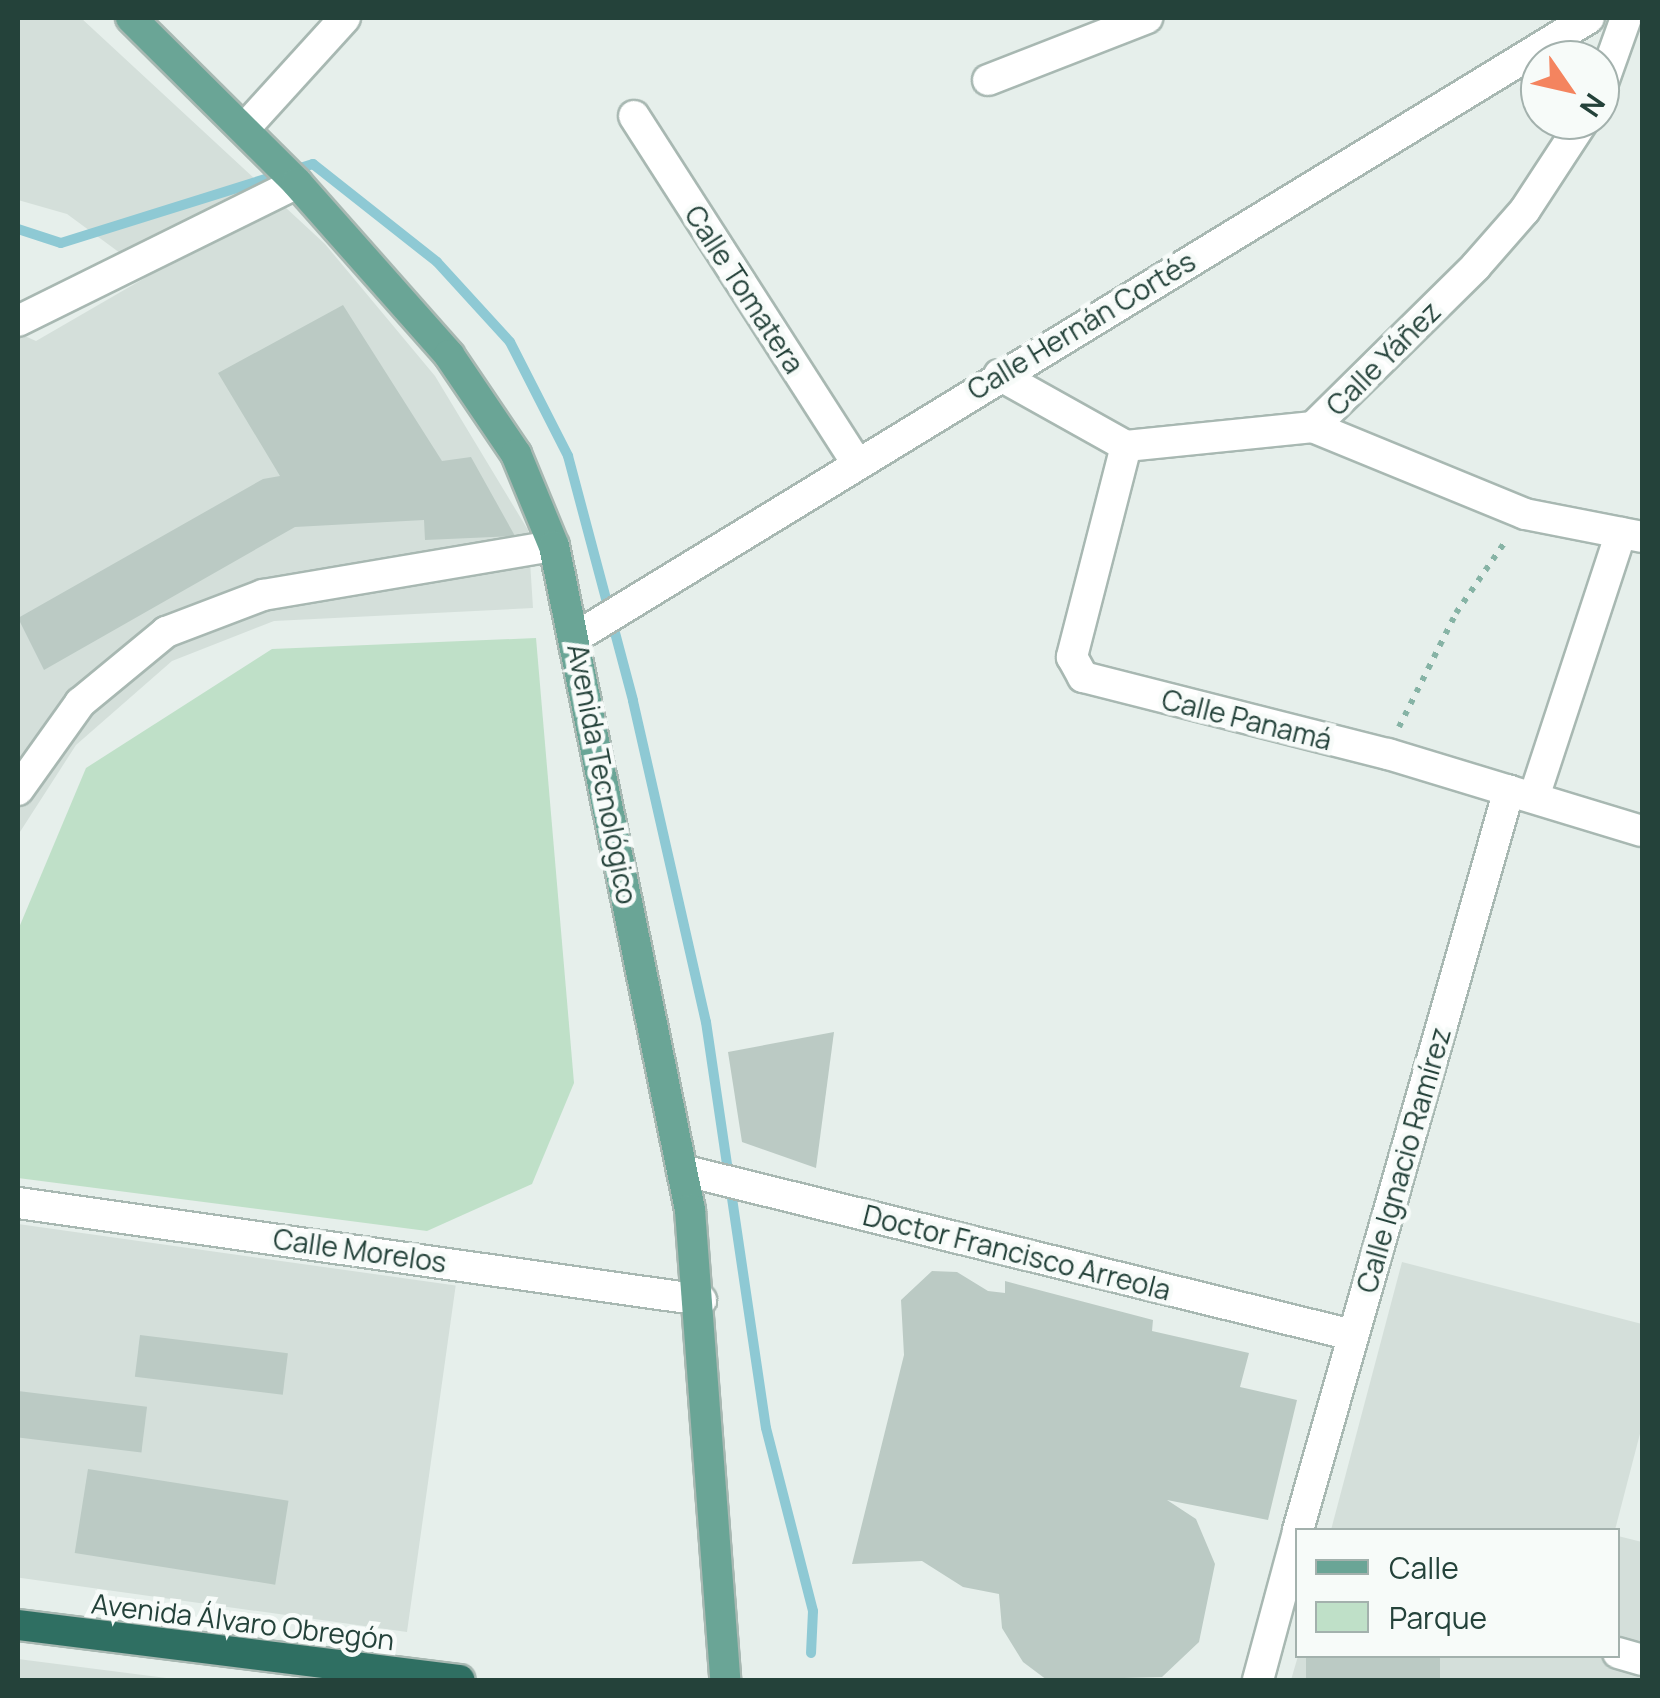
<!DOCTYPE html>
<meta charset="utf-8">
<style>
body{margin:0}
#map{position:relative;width:1660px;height:1698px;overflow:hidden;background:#e6efeb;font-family:Manrope,sans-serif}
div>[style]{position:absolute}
.built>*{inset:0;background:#d4dfda;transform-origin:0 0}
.green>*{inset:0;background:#bfe0c8}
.stream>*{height:10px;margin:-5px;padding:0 5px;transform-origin:5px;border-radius:5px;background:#8ec9d4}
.building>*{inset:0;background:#bbcac4;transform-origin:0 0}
.path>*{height:6px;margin-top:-3px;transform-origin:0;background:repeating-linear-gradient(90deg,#86b3a5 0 5px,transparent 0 13px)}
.roads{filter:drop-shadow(2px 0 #a8b8b2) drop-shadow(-2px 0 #a8b8b2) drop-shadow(0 2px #a8b8b2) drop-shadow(0 -2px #a8b8b2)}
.minor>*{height:30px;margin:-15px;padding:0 15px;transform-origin:15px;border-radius:15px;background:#fff}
.major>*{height:30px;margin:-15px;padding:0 15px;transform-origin:15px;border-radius:15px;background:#6aa596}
.highway>*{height:30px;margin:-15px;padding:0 15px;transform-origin:15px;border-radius:15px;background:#2f6f62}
span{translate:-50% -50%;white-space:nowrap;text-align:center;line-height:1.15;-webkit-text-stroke:9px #f7fbf9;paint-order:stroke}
.street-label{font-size:28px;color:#24423a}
.frame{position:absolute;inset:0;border:20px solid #24423a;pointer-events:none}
.legend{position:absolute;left:1295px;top:1528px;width:325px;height:130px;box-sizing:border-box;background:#f7fbf9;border:2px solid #a3b1ad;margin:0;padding:12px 18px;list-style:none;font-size:30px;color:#24423a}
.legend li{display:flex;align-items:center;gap:20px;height:50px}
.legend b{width:50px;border:2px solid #a3b1ad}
.north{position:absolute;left:1520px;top:40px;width:100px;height:100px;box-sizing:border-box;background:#f7fbf9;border:2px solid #a3b1ad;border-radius:50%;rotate:124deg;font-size:28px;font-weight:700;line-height:40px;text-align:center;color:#24423a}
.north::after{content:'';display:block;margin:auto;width:35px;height:45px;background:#f4845f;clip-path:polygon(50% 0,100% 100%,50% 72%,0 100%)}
</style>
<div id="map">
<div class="built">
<i style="clip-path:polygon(18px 18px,81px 18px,325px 244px,435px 376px,528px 530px,533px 608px,274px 621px,172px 661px,76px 745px,18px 835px,18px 333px,36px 341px,150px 275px,67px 214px,18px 200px)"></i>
<i style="left:18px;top:1224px;width:442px;height:350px;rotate:8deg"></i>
<i style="clip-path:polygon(1402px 1262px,1642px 1324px,1642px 1426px,1615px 1530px,1331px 1530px)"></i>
<i style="clip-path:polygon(1618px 1536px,1642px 1542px,1642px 1680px,1291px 1680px,1298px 1656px,1618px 1656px)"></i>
<i style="clip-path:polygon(18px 1659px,182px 1680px,18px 1680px)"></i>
</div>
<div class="green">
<i style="clip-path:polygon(536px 638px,574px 1083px,532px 1184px,427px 1231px,18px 1178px,18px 930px,86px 768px,272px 649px)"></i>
</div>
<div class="stream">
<i style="left:18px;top:229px;width:45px;rotate:18deg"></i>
<i style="left:61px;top:243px;width:264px;rotate:-17.4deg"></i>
<i style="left:313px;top:164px;width:158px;rotate:38.3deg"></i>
<i style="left:437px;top:262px;width:108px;rotate:47.6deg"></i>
<i style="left:510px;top:342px;width:128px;rotate:63deg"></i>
<i style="left:568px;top:456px;width:253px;rotate:75.1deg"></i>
<i style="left:633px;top:701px;width:329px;rotate:77.2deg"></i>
<i style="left:706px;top:1022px;width:410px;rotate:81.6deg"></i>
<i style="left:766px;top:1428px;width:189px;rotate:75.6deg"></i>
<i style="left:813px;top:1611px;width:42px;rotate:92.7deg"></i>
</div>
<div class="building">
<i style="clip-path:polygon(343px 305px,442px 461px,471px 457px,515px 536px,425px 540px,424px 520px,295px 527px,44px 670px,18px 618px,263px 479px,280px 476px,218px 373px)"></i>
<i style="clip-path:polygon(834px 1032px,816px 1168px,742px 1142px,728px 1052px)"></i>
<i style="clip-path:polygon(932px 1271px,957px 1272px,988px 1291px,1005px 1293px,1005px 1281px,1153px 1320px,1152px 1331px,1249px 1353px,1240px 1387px,1297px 1400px,1268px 1520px,1167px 1500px,1196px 1519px,1215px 1564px,1199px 1642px,1162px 1677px,1047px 1680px,1023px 1662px,1002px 1628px,999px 1594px,963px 1587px,922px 1561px,852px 1564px,904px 1355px,901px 1300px)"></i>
<i style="left:140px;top:1335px;width:149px;height:42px;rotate:7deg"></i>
<i style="left:18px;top:1391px;width:130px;height:46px;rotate:7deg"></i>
<i style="left:88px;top:1469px;width:203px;height:85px;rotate:9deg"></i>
<i style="left:1306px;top:1656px;width:134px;height:25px"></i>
</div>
<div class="path">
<i style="left:1399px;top:727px;width:127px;rotate:-63.4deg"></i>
<i style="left:1456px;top:613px;width:90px;rotate:-55.4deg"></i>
</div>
<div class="roads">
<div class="minor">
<i style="left:988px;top:80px;width:171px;rotate:-21.3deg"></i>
<i style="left:1600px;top:91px;width:77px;rotate:-70.4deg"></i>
<i style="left:634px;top:116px;width:411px;rotate:57.3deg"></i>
<i style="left:244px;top:129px;width:150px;rotate:-47.7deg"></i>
<i style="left:18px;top:321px;width:311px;rotate:-26.3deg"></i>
<i style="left:999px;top:375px;width:145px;rotate:29.2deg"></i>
<i style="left:1126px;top:446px;width:188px;rotate:-5.8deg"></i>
<i style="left:1313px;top:427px;width:229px;rotate:-44.6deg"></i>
<i style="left:1476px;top:266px;width:74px;rotate:-48.8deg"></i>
<i style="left:1525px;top:210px;width:108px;rotate:-56.8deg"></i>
<i style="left:1313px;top:427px;width:229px;rotate:22.3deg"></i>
<i style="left:1525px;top:514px;width:119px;rotate:11.1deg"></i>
<i style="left:1126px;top:446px;width:218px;rotate:104.4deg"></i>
<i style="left:1072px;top:657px;width:23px;rotate:61deg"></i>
<i style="left:1083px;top:677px;width:315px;rotate:14.2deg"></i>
<i style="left:1388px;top:754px;width:265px;rotate:16.9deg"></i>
<i style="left:576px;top:637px;width:1187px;rotate:-31.43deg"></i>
<i style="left:18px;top:790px;width:107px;rotate:-54.5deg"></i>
<i style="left:80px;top:703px;width:112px;rotate:-39.5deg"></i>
<i style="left:166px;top:632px;width:104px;rotate:-20.9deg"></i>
<i style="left:263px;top:595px;width:295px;rotate:-9.6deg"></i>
<i style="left:1534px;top:797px;width:278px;rotate:-71.8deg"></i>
<i style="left:682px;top:1170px;width:690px;rotate:13.83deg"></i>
<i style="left:18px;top:1203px;width:690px;rotate:8.08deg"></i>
<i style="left:1298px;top:1530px;width:769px;rotate:-74.09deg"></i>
<i style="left:1618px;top:1653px;width:25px;rotate:16deg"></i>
<i style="left:1258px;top:1680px;width:153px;rotate:-74.9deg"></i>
</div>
<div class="major">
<i style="left:131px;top:18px;width:234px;rotate:44.8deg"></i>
<i style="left:297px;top:183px;width:230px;rotate:48.5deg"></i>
<i style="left:449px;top:355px;width:120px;rotate:55.9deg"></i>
<i style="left:516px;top:454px;width:100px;rotate:67.6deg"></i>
<i style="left:554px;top:546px;width:678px;rotate:78.42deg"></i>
<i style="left:690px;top:1210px;width:471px;rotate:85.7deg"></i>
</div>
<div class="highway">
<i style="left:18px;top:1625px;width:445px;rotate:7.1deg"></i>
</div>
</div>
<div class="street-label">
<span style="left:745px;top:289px;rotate:57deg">Calle Tomatera</span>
<span style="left:1081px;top:325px;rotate:-31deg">Calle Hernán Cortés</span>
<span style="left:1383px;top:358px;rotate:-45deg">Calle Yáñez</span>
<span style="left:1247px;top:719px;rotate:14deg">Calle Panamá</span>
<span style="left:603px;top:774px;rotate:79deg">Avenida Tecnológico</span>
<span style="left:1403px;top:1160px;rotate:-74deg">Calle Ignacio Ramírez</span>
<span style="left:360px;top:1250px;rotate:8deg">Calle Morelos</span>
<span style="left:1017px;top:1252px;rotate:14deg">Doctor Francisco Arreola</span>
<span style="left:243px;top:1621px;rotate:7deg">Avenida Álvaro Obregón</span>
</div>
<div class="frame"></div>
<ul class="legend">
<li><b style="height:12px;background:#6aa596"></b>Calle</li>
<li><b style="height:28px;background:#bfe0c8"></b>Parque</li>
</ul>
<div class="north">N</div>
</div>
